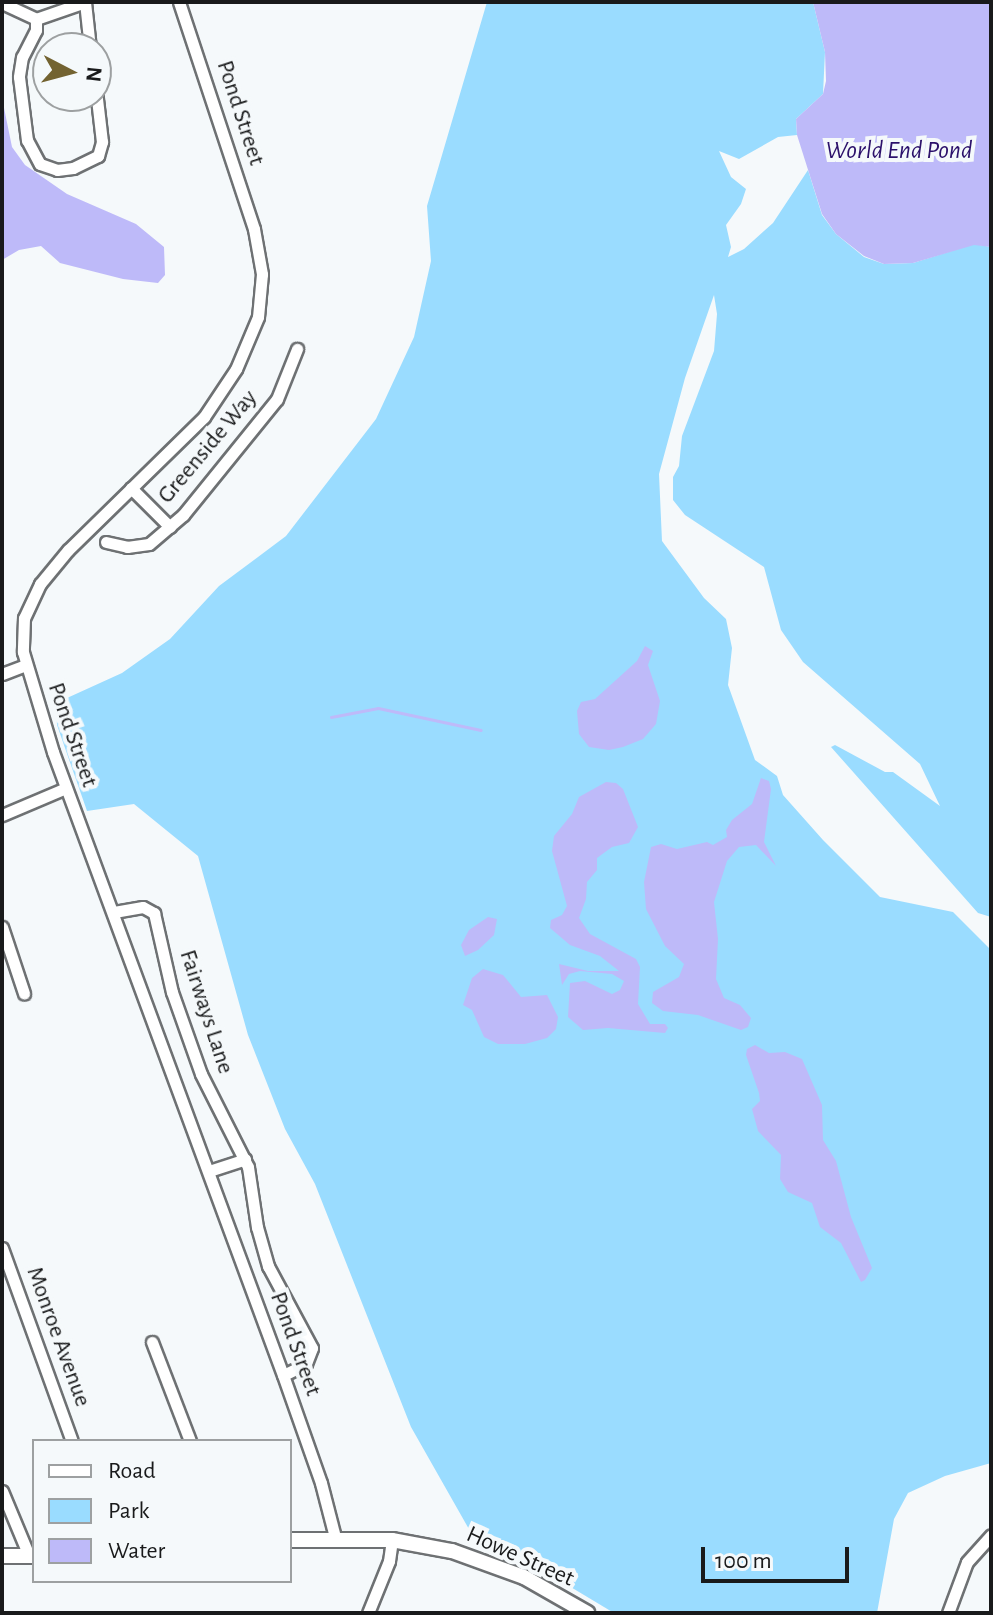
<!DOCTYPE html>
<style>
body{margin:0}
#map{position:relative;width:993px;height:1615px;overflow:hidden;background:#f5f9fb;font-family:"Alegreya Sans",sans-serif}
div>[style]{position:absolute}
.green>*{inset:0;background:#9adcff}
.water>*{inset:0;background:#bebaf9}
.stream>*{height:3px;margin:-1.5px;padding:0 1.5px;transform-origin:1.5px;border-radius:1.5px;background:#bebaf9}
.roads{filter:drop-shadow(2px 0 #6e7173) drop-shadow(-2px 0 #6e7173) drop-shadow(0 2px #6e7173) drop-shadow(0 -2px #6e7173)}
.minor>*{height:11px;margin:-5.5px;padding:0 5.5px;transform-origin:5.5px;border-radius:5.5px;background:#fff}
.major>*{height:14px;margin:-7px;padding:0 7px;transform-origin:7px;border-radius:7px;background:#fff}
span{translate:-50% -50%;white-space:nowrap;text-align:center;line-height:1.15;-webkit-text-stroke:8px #f5f9fb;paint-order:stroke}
.street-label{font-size:24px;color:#191a1b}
.water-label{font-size:26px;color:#2c116b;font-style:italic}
.frame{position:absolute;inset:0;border:4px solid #191a1b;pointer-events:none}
.legend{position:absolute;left:32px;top:1439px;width:260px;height:144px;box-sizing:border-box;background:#f5f9fb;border:2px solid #9da0a1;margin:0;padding:10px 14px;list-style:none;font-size:24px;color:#191a1b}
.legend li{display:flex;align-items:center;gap:16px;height:40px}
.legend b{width:40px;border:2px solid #9da0a1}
.north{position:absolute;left:32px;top:32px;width:80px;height:80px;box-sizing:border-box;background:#f5f9fb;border:2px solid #9da0a1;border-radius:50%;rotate:96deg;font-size:22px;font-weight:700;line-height:32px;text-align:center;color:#191a1b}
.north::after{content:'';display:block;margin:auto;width:28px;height:36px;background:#736331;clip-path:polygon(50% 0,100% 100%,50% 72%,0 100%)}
.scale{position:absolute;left:701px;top:1547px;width:148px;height:36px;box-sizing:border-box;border:4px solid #191a1b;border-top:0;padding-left:10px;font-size:24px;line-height:28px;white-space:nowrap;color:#191a1b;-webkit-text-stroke:6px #f5f9fb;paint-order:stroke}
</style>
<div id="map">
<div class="green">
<i style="clip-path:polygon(487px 2px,813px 2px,825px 52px,823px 94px,796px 119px,797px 135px,778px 137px,739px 159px,719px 151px,731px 177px,746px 189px,741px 204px,726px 225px,731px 247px,728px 257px,744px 249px,773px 223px,808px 170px,822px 215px,836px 234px,864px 257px,884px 264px,913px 263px,974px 244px,991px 247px,991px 917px,978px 913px,831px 747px,835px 745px,885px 772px,893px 772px,940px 806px,920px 764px,803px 662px,781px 630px,764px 567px,685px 515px,673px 500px,673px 477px,679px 466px,682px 436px,714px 351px,717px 314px,714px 295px,685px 378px,659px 474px,662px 541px,704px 598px,726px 619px,732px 648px,728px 685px,755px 760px,777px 776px,783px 795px,823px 840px,880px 897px,953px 912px,991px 950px,991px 1463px,945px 1476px,908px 1493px,894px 1519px,877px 1613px,614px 1613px,554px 1577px,474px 1538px,411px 1427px,315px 1184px,285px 1129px,248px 1035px,198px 856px,134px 804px,87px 811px,57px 725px,56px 703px,122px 673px,170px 639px,219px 586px,286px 536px,376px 419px,414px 337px,431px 261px,427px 206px)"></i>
</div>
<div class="water">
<i style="clip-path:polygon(813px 2px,991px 2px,991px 247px,974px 245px,913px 263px,884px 264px,864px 256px,836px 234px,822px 214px,797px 135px,796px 119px,823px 94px,826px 81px,825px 52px)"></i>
<i style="clip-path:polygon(2px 98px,12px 147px,25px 165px,67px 194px,136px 224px,164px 247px,165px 275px,158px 283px,123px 279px,60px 263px,41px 246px,19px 250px,2px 260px)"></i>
<i style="clip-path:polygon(645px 646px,653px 651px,648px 665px,660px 701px,656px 724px,643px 739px,623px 747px,609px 750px,589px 747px,579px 734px,577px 711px,581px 702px,595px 699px,637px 661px)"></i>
<i style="clip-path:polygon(761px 778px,769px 781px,771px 789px,764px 842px,776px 866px,756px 845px,739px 847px,727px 861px,714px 902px,718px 939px,716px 979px,724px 998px,740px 1005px,751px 1018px,748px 1027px,741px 1030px,698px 1015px,663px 1011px,652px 1003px,653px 992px,679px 977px,684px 964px,665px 946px,646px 909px,644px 882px,651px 847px,661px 844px,677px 849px,707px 842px,713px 845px,727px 837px,726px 830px,732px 820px,752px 804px)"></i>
<i style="clip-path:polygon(606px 782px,616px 783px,623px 789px,638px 827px,629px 843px,612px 847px,597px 858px,597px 870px,587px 882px,586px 899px,579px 918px,590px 934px,636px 959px,640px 967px,638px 1004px,650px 1024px,665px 1024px,668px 1028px,665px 1033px,608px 1028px,583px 1030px,568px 1017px,570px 983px,585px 981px,612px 994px,620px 990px,624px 981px,612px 974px,580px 971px,569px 974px,562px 985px,559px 964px,588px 971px,619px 971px,600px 956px,570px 945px,550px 928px,551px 920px,562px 915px,567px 906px,552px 851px,554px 836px,572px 814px,579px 797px)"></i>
<i style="clip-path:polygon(488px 917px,497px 919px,494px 935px,478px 950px,465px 956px,461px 945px,469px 930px)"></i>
<i style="clip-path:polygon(483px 969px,503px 975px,521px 997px,547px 995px,558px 1017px,556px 1029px,547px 1038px,525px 1044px,498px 1044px,484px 1037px,472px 1010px,463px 1005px,472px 978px)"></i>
<i style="clip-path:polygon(755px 1045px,769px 1053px,785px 1052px,802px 1059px,822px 1105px,823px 1140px,836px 1161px,851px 1217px,872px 1268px,865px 1280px,861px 1282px,841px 1243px,820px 1227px,812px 1203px,788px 1192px,780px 1179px,781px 1155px,758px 1131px,752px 1109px,760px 1101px,759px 1093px,746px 1055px,747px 1049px)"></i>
</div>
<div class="stream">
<i style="left:331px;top:717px;width:48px;rotate:-10.8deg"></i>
<i style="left:378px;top:708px;width:105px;rotate:12.1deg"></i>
</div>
<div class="roads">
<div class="minor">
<i style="left:85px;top:2px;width:46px;rotate:83.8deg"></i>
<i style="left:179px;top:2px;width:239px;rotate:71.7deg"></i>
<i style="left:254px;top:229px;width:46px;rotate:79.9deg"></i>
<i style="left:262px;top:274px;width:43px;rotate:95.3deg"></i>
<i style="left:258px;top:317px;width:56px;rotate:112.9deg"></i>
<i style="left:236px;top:369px;width:58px;rotate:123.7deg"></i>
<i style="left:204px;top:417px;width:190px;rotate:135.6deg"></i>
<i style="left:68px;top:550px;width:44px;rotate:129.5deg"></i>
<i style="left:40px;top:584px;width:38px;rotate:115deg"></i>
<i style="left:24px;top:618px;width:34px;rotate:92deg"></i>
<i style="left:23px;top:652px;width:104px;rotate:73.3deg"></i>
<i style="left:53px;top:752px;width:664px;rotate:69.74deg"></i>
<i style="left:283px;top:1375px;width:114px;rotate:70.6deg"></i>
<i style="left:321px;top:1483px;width:56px;rotate:75.5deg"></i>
<i style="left:2px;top:3px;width:38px;rotate:25deg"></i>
<i style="left:36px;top:19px;width:52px;rotate:-19.1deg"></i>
<i style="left:36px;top:19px;width:11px;rotate:90deg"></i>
<i style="left:36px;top:30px;width:30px;rotate:117deg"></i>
<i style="left:22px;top:57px;width:20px;rotate:99deg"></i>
<i style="left:19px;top:77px;width:64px;rotate:82.8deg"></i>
<i style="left:27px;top:140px;width:27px;rotate:62deg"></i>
<i style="left:40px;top:164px;width:18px;rotate:19deg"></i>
<i style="left:57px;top:170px;width:16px;rotate:-7deg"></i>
<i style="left:73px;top:168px;width:28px;rotate:-26deg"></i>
<i style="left:98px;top:156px;width:15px;rotate:-74deg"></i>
<i style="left:102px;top:142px;width:52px;rotate:-96.6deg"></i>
<i style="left:131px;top:488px;width:55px;rotate:45deg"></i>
<i style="left:106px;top:542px;width:22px;rotate:13deg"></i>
<i style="left:127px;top:547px;width:22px;rotate:-8deg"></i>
<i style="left:149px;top:544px;width:45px;rotate:-40.5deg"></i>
<i style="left:183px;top:515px;width:149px;rotate:-51deg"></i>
<i style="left:277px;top:399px;width:54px;rotate:-68.2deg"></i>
<i style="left:2px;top:674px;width:25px;rotate:-21deg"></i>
<i style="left:2px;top:815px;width:69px;rotate:-22.9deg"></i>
<i style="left:114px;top:912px;width:29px;rotate:-10deg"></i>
<i style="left:143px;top:907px;width:13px;rotate:29deg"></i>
<i style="left:154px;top:913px;width:81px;rotate:77.2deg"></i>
<i style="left:172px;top:992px;width:87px;rotate:70.5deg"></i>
<i style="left:201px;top:1074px;width:104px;rotate:63.2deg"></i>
<i style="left:248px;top:1167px;width:61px;rotate:81.5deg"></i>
<i style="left:257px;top:1227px;width:41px;rotate:74.2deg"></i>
<i style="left:268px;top:1266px;width:93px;rotate:61.8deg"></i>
<i style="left:312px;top:1348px;width:17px;rotate:111deg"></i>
<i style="left:306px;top:1364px;width:25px;rotate:154deg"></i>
<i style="left:2px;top:927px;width:70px;rotate:71.6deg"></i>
<i style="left:209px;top:1171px;width:38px;rotate:-18deg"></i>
<i style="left:2px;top:1248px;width:205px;rotate:70.1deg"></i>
<i style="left:152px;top:1342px;width:106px;rotate:69deg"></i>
<i style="left:2px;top:1491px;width:70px;rotate:67.4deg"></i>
<i style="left:368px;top:1613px;width:56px;rotate:-68deg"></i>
<i style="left:389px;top:1561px;width:21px;rotate:-82deg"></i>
<i style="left:948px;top:1613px;width:54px;rotate:-69.6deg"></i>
<i style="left:967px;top:1562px;width:36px;rotate:-48deg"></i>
</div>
<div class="major">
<i style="left:290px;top:1540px;width:102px"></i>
<i style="left:392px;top:1540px;width:61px;rotate:10.4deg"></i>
<i style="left:452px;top:1551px;width:77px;rotate:19.9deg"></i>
<i style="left:524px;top:1577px;width:73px;rotate:29.7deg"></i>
<i style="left:2px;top:1556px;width:32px"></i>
</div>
</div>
<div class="street-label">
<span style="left:240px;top:113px;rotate:72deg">Pond Street</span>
<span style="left:208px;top:447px;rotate:-50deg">Greenside Way</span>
<span style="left:72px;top:735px;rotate:71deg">Pond Street</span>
<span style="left:206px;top:1012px;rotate:72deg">Fairways Lane</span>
<span style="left:58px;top:1337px;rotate:70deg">Monroe Avenue</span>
<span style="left:295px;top:1344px;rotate:70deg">Pond Street</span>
<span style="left:520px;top:1557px;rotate:24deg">Howe Street</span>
</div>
<div class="water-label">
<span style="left:899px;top:151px">World End Pond</span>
</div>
<div class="frame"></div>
<ul class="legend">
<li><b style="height:10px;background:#fff"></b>Road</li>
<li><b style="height:22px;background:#9adcff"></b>Park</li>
<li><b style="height:22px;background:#bebaf9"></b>Water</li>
</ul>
<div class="north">N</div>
<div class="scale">100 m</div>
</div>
